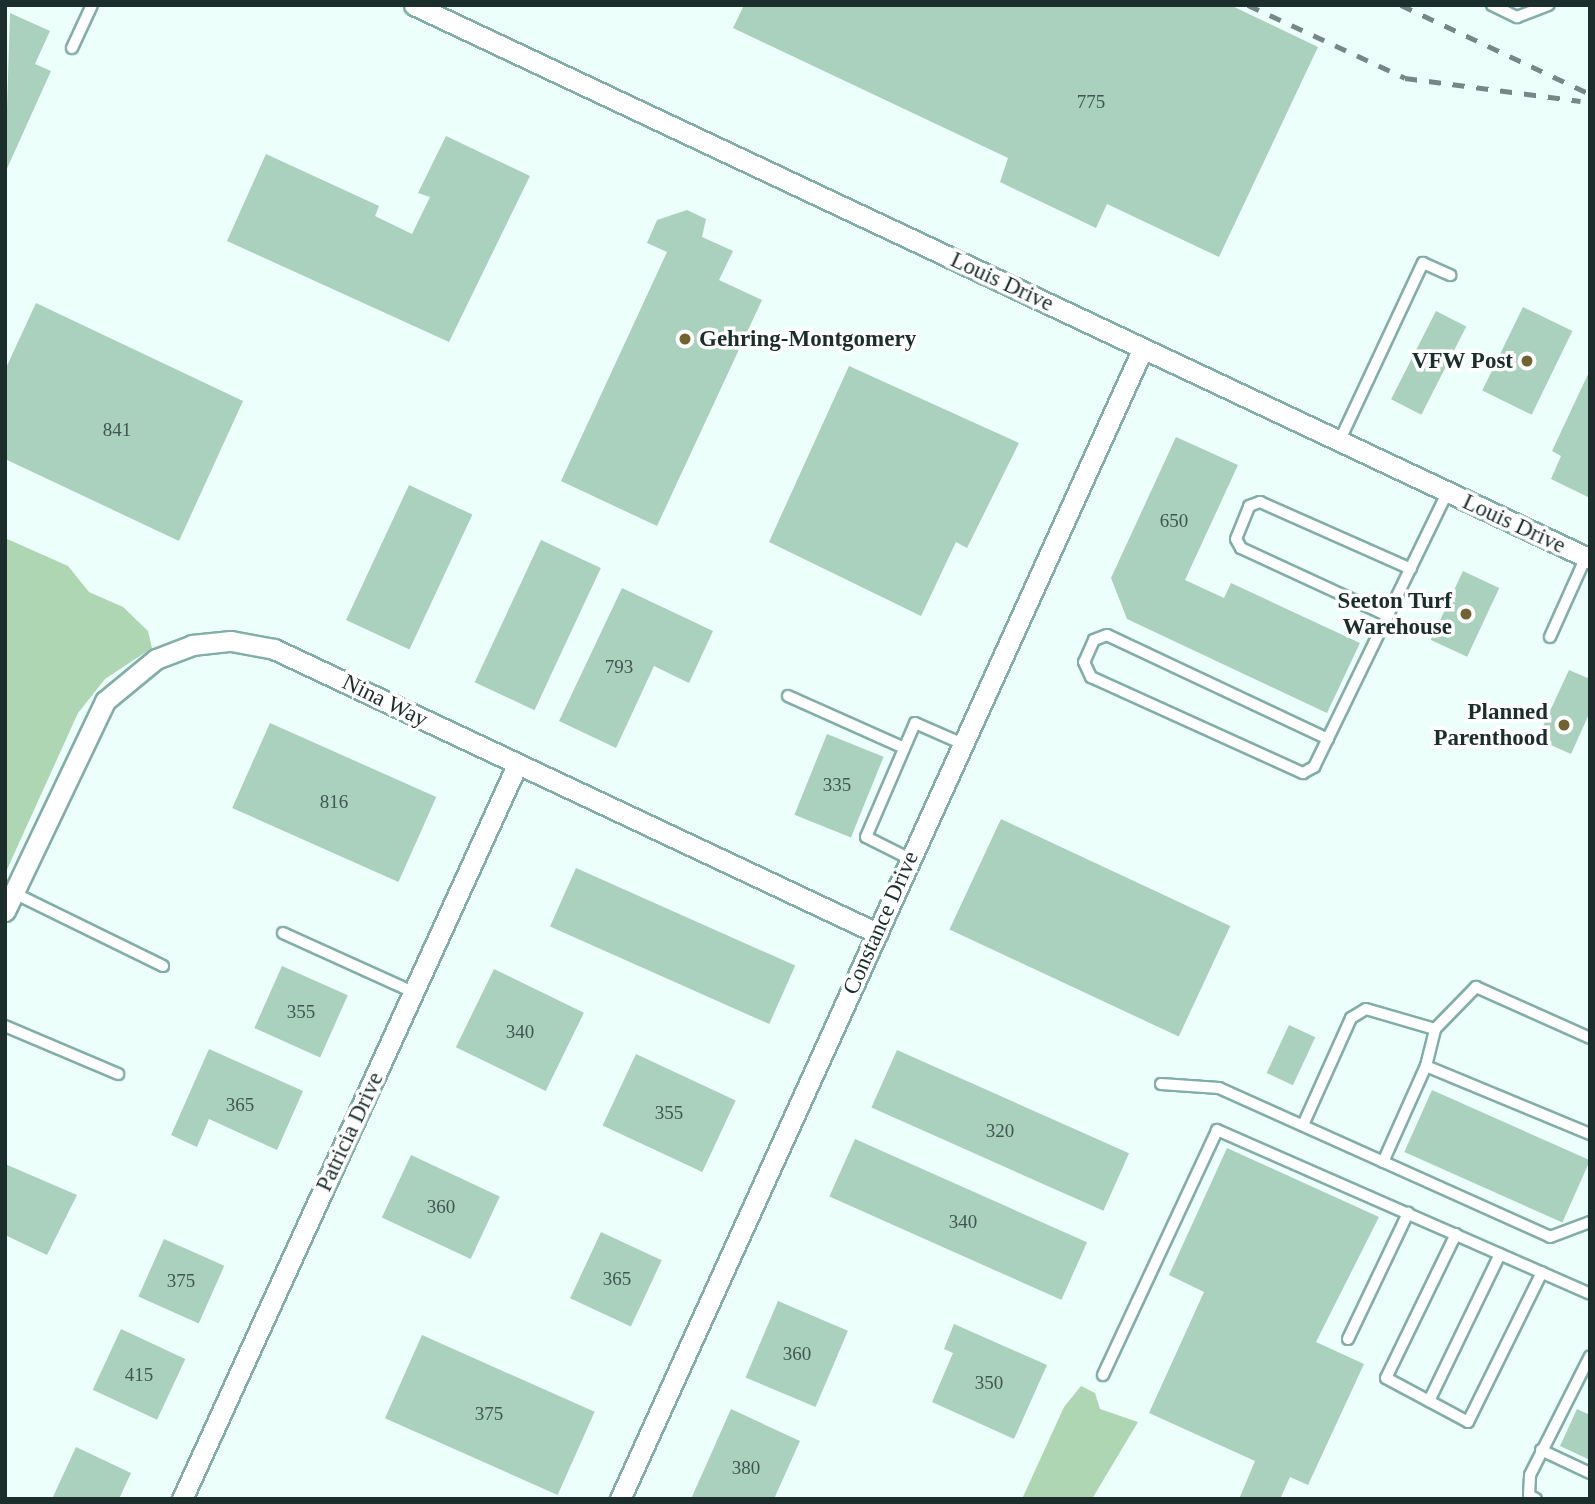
<!DOCTYPE html>
<style>
body{margin:0}
#map{position:relative;width:1595px;height:1504px;overflow:hidden;background:#edfffb;font-family:"Times New Roman",serif}
div>[style]{position:absolute}
.green>*{inset:0;background:#afd6b3}
.building>*{inset:0;background:#aad0be;transform-origin:0 0}
.roads{filter:drop-shadow(2px 0 #83aea7) drop-shadow(-2px 0 #83aea7) drop-shadow(0 2px #83aea7) drop-shadow(0 -2px #83aea7)}
.service>*{height:10px;margin:-5px;padding:0 5px;transform-origin:5px;border-radius:5px;background:#fff}
.minor>*{height:19px;margin:-9.5px;padding:0 9.5px;transform-origin:9.5px;border-radius:9.5px;background:#fff}
.rail>*{height:5px;margin-top:-2.5px;transform-origin:0;background:repeating-linear-gradient(90deg,#768885 0 12px,transparent 0 24px)}
.dots>*{width:19px;height:19px;translate:-50% -50%;box-sizing:border-box;border:4px solid #fff;border-radius:50%}
span{translate:-50% -50%;white-space:nowrap;text-align:center;line-height:1.15;-webkit-text-stroke:7px #fff;paint-order:stroke}
.number-label{font-size:19px;color:#405650}
.number-label span{-webkit-text-stroke-width:0}
.street-label{font-size:23px;color:#1c2e2b}
.poi-label{font-size:23px;color:#1c2e2b;font-weight:700}
.left{translate:0 -50%;text-align:left}
.right{translate:-100% -50%;text-align:right}
.frame{position:absolute;inset:0;border:7px solid #1c2e2b;pointer-events:none}
</style>
<div id="map">
<div class="green">
<i style="clip-path:polygon(5px 538px,68px 566px,89px 592px,123px 607px,148px 631px,152px 648px,105px 679px,78px 713px,5px 874px)"></i>
<i style="clip-path:polygon(1081px 1386px,1095px 1393px,1100px 1409px,1138px 1422px,1092px 1499px,1022px 1499px,1064px 1407px)"></i>
</div>
<div class="building">
<i style="clip-path:polygon(744px 5px,1230px 5px,1318px 47px,1219px 257px,1107px 204px,1096px 228px,1000px 182px,1008px 158px,733px 28px)"></i>
<i style="clip-path:polygon(10px 13px,50px 31px,35px 64px,51px 71px,5px 173px)"></i>
<i style="clip-path:polygon(446px 136px,530px 176px,449px 342px,227px 241px,266px 154px,379px 206px,375px 216px,412px 234px,430px 197px,418px 193px)"></i>
<i style="clip-path:polygon(687px 210px,706px 219px,702px 237px,733px 251px,719px 280px,762px 300px,657px 526px,561px 481px,667px 252px,647px 243px,657px 220px)"></i>
<i style="clip-path:polygon(36px 303px,243px 401px,179px 541px,5px 459px,5px 370px)"></i>
<i style="left:1523px;top:307px;width:55px;height:93px;rotate:26deg"></i>
<i style="left:1436px;top:311px;width:34px;height:99px;rotate:27deg"></i>
<i style="clip-path:polygon(849px 366px,1019px 443px,967px 548px,956px 542px,921px 616px,769px 542px)"></i>
<i style="clip-path:polygon(1590px 370px,1590px 498px,1551px 479px,1561px 456px,1552px 451px)"></i>
<i style="clip-path:polygon(1176px 437px,1238px 465px,1185px 580px,1224px 598px,1231px 583px,1360px 643px,1327px 713px,1127px 619px,1111px 578px)"></i>
<i style="left:409px;top:485px;width:70px;height:149px;rotate:25deg"></i>
<i style="left:541px;top:540px;width:66px;height:157px;rotate:25deg"></i>
<i style="left:1463px;top:571px;width:40px;height:76px;rotate:25deg"></i>
<i style="clip-path:polygon(622px 588px,713px 631px,689px 683px,654px 666px,616px 748px,559px 721px)"></i>
<i style="clip-path:polygon(1569px 670px,1590px 679px,1590px 712px,1571px 754px,1537px 739px)"></i>
<i style="left:270px;top:723px;width:182px;height:93px;rotate:24deg"></i>
<i style="left:827px;top:734px;width:61px;height:87px;rotate:22deg"></i>
<i style="left:1001px;top:819px;width:253px;height:122px;rotate:25deg"></i>
<i style="left:576px;top:868px;width:240px;height:64px;rotate:24deg"></i>
<i style="left:282px;top:966px;width:72px;height:68px;rotate:24deg"></i>
<i style="left:494px;top:969px;width:100px;height:87px;rotate:26deg"></i>
<i style="left:1289px;top:1025px;width:29px;height:53px;rotate:25deg"></i>
<i style="clip-path:polygon(209px 1049px,303px 1091px,277px 1150px,209px 1119px,197px 1147px,171px 1135px)"></i>
<i style="left:897px;top:1050px;width:254px;height:63px;rotate:24deg"></i>
<i style="left:636px;top:1054px;width:110px;height:79px;rotate:25deg"></i>
<i style="left:1432px;top:1090px;width:173px;height:68px;rotate:24deg"></i>
<i style="left:855px;top:1139px;width:254px;height:63px;rotate:24deg"></i>
<i style="clip-path:polygon(1227px 1148px,1379px 1217px,1316px 1342px,1364px 1364px,1308px 1485px,1290px 1477px,1280px 1499px,1239px 1499px,1255px 1461px,1149px 1413px,1204px 1292px,1169px 1275px)"></i>
<i style="left:411px;top:1155px;width:98px;height:69px;rotate:25deg"></i>
<i style="clip-path:polygon(5px 1164px,77px 1195px,47px 1255px,5px 1235px)"></i>
<i style="left:601px;top:1232px;width:67px;height:73px;rotate:25deg"></i>
<i style="left:164px;top:1239px;width:66px;height:63px;rotate:24deg"></i>
<i style="left:778px;top:1301px;width:76px;height:83px;rotate:23deg"></i>
<i style="clip-path:polygon(954px 1324px,1047px 1365px,1014px 1439px,932px 1402px,953px 1353px,944px 1349px)"></i>
<i style="left:121px;top:1329px;width:71px;height:67px;rotate:25deg"></i>
<i style="left:422px;top:1335px;width:189px;height:91px;rotate:24deg"></i>
<i style="clip-path:polygon(731px 1409px,800px 1441px,774px 1499px,691px 1499px)"></i>
<i style="clip-path:polygon(1577px 1409px,1590px 1415px,1590px 1460px,1560px 1446px)"></i>
<i style="clip-path:polygon(76px 1447px,131px 1473px,119px 1499px,52px 1499px)"></i>
</div>
<div class="roads">
<div class="service">
<i style="left:1492px;top:5px;width:28px;rotate:26deg"></i>
<i style="left:1517px;top:17px;width:34px;rotate:-21deg"></i>
<i style="left:72px;top:48px;width:47px;rotate:-65.1deg"></i>
<i style="left:1339px;top:442px;width:198px;rotate:-64.9deg"></i>
<i style="left:1423px;top:263px;width:30px;rotate:24deg"></i>
<i style="left:1388px;top:616px;width:162px;rotate:-155.2deg"></i>
<i style="left:1241px;top:548px;width:10px;rotate:-119deg"></i>
<i style="left:1236px;top:539px;width:35px;rotate:-68deg"></i>
<i style="left:1249px;top:506px;width:12px;rotate:-20deg"></i>
<i style="left:1260px;top:502px;width:165px;rotate:23.9deg"></i>
<i style="left:1550px;top:637px;width:88px;rotate:-65.8deg"></i>
<i style="left:788px;top:696px;width:127px;rotate:24.1deg"></i>
<i style="left:1328px;top:739px;width:244px;rotate:-154.8deg"></i>
<i style="left:1107px;top:635px;width:14px;rotate:159deg"></i>
<i style="left:1094px;top:640px;width:24px;rotate:114deg"></i>
<i style="left:1084px;top:662px;width:17px;rotate:65deg"></i>
<i style="left:1091px;top:677px;width:233px;rotate:24.4deg"></i>
<i style="left:1303px;top:773px;width:13px;rotate:-29deg"></i>
<i style="left:1314px;top:767px;width:305px;rotate:-64.1deg"></i>
<i style="left:910px;top:859px;width:49px;rotate:-153.4deg"></i>
<i style="left:866px;top:837px;width:124px;rotate:-66.7deg"></i>
<i style="left:915px;top:723px;width:52px;rotate:23.6deg"></i>
<i style="left:14px;top:893px;width:166px;rotate:26.1deg"></i>
<i style="left:283px;top:933px;width:143px;rotate:24.4deg"></i>
<i style="left:5px;top:1026px;width:123px;rotate:23deg"></i>
<i style="left:1426px;top:1066px;width:178px;rotate:22.5deg"></i>
<i style="left:1161px;top:1084px;width:58px;rotate:3.9deg"></i>
<i style="left:1219px;top:1088px;width:363px;rotate:24.2deg"></i>
<i style="left:1550px;top:1237px;width:43px;rotate:-20.6deg"></i>
<i style="left:1303px;top:1125px;width:117px;rotate:-65.8deg"></i>
<i style="left:1351px;top:1018px;width:17px;rotate:-31deg"></i>
<i style="left:1366px;top:1009px;width:72px;rotate:16.2deg"></i>
<i style="left:1435px;top:1029px;width:59px;rotate:-45.7deg"></i>
<i style="left:1476px;top:987px;width:125px;rotate:24.1deg"></i>
<i style="left:1383px;top:1162px;width:105px;rotate:-65.9deg"></i>
<i style="left:1426px;top:1066px;width:38px;rotate:-76deg"></i>
<i style="left:1456px;top:1234px;width:160px;rotate:115.9deg"></i>
<i style="left:1386px;top:1378px;width:93px;rotate:28.2deg"></i>
<i style="left:1468px;top:1422px;width:167px;rotate:-63.7deg"></i>
<i style="left:1348px;top:1339px;width:140px;rotate:-64.5deg"></i>
<i style="left:1103px;top:1375px;width:270px;rotate:-65deg"></i>
<i style="left:1217px;top:1130px;width:407px;rotate:23.7deg"></i>
<i style="left:1429px;top:1401px;width:163px;rotate:-64.2deg"></i>
<i style="left:1541px;top:1450px;width:54px;rotate:25.1deg"></i>
<i style="left:1536px;top:1499px;width:8px;rotate:-150deg"></i>
<i style="left:1529px;top:1495px;width:20px;rotate:-87deg"></i>
<i style="left:1530px;top:1475px;width:133px;rotate:-63.2deg"></i>
</div>
<div class="minor">
<i style="left:414px;top:5px;width:1300px;rotate:25.22deg"></i>
<i style="left:5px;top:911px;width:233px;rotate:-64.5deg"></i>
<i style="left:105px;top:701px;width:66px;rotate:-39.5deg"></i>
<i style="left:156px;top:659px;width:39px;rotate:-21deg"></i>
<i style="left:192px;top:645px;width:39px;rotate:-6deg"></i>
<i style="left:231px;top:641px;width:44px;rotate:10.5deg"></i>
<i style="left:274px;top:649px;width:667px;rotate:25.22deg"></i>
<i style="left:182px;top:1499px;width:807px;rotate:-65.47deg"></i>
<i style="left:620px;top:1499px;width:1264px;rotate:-65.56deg"></i>
</div>
</div>
<div class="rail">
<i style="left:1248px;top:5px;width:173px;rotate:24.9deg"></i>
<i style="left:1405px;top:78px;width:177px;rotate:7.5deg"></i>
<i style="left:1401px;top:5px;width:209px;rotate:25.2deg"></i>
</div>
<div class="dots">
<i style="left:685px;top:339px;background:#716330"></i>
<i style="left:1527px;top:361px;background:#716330"></i>
<i style="left:1466px;top:614px;background:#716330"></i>
<i style="left:1564px;top:725px;background:#716330"></i>
</div>
<div class="number-label">
<span style="left:1091px;top:102px">775</span>
<span style="left:117px;top:430px">841</span>
<span style="left:1174px;top:521px">650</span>
<span style="left:619px;top:667px">793</span>
<span style="left:837px;top:785px">335</span>
<span style="left:334px;top:802px">816</span>
<span style="left:301px;top:1012px">355</span>
<span style="left:520px;top:1032px">340</span>
<span style="left:240px;top:1105px">365</span>
<span style="left:669px;top:1113px">355</span>
<span style="left:1000px;top:1131px">320</span>
<span style="left:441px;top:1207px">360</span>
<span style="left:963px;top:1222px">340</span>
<span style="left:617px;top:1279px">365</span>
<span style="left:181px;top:1281px">375</span>
<span style="left:797px;top:1354px">360</span>
<span style="left:139px;top:1375px">415</span>
<span style="left:989px;top:1383px">350</span>
<span style="left:489px;top:1414px">375</span>
<span style="left:746px;top:1468px">380</span>
</div>
<div class="street-label">
<span style="left:1002px;top:282px;rotate:25deg">Louis Drive</span>
<span style="left:1514px;top:524px;rotate:25deg">Louis Drive</span>
<span style="left:385px;top:701px;rotate:26deg">Nina Way</span>
<span style="left:881px;top:923px;rotate:-66deg">Constance Drive</span>
<span style="left:350px;top:1132px;rotate:-65deg">Patricia Drive</span>
</div>
<div class="poi-label">
<span class="left" style="left:699px;top:339px">Gehring-Montgomery</span>
<span class="right" style="left:1513px;top:361px">VFW Post</span>
<span class="right" style="left:1452px;top:614px">Seeton Turf<br>Warehouse</span>
<span class="right" style="left:1548px;top:725px">Planned<br>Parenthood</span>
</div>
<div class="frame"></div>
</div>
